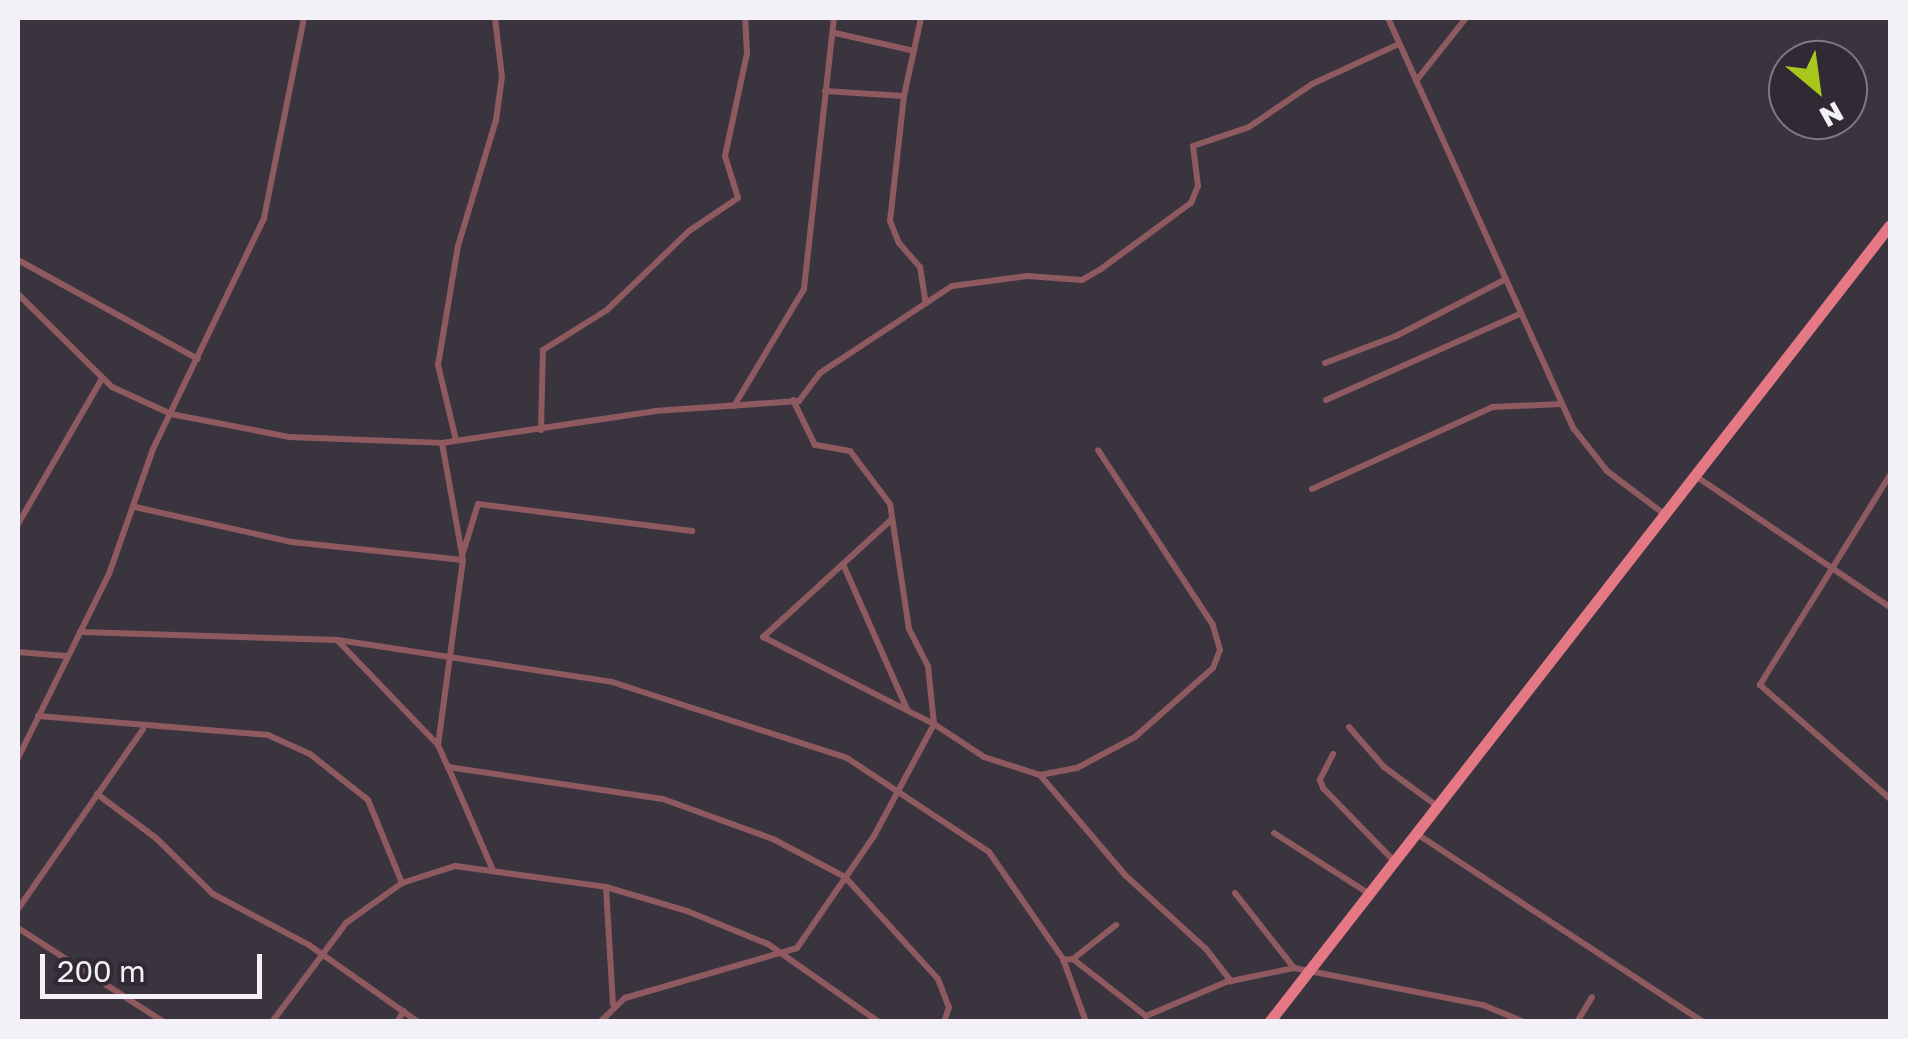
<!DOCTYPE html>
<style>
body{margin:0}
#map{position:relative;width:1908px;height:1039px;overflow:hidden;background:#3a343f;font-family:"Golos Text",sans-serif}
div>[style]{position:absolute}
.street>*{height:6px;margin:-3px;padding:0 3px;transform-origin:3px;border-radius:3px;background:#8f5a5f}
.primary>*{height:11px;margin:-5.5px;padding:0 5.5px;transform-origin:5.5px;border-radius:5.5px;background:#e47985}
span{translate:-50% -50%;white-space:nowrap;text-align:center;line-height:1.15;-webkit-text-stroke:8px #302a34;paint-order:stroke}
.frame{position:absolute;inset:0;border:20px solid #f4f0f7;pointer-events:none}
.north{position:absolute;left:1768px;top:40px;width:100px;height:100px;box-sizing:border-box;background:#302a34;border:2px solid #7e7982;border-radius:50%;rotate:151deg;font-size:28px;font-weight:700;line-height:40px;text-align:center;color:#f4f0f7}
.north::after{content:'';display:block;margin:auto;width:35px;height:45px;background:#a8c71d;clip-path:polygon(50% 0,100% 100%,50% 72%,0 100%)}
.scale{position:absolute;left:40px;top:954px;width:222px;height:45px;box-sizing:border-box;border:5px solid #f4f0f7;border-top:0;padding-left:12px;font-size:30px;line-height:35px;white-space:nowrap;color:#f4f0f7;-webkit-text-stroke:8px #302a34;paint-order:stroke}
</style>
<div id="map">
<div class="street">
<i style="left:921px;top:18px;width:80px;rotate:102.3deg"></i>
<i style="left:904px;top:96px;width:126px;rotate:96.4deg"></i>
<i style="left:890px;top:221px;width:24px;rotate:68deg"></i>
<i style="left:899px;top:243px;width:32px;rotate:49deg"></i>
<i style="left:920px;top:267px;width:37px;rotate:81deg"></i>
<i style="left:1388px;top:18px;width:451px;rotate:65.7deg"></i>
<i style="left:1574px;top:429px;width:53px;rotate:51.8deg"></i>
<i style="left:1607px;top:471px;width:71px;rotate:37deg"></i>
<i style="left:835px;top:33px;width:81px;rotate:12.8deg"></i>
<i style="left:1416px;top:81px;width:80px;rotate:-51.6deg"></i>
<i style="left:825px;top:91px;width:78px;rotate:3.7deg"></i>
<i style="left:18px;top:260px;width:205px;rotate:28.8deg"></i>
<i style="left:18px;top:294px;width:132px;rotate:44.7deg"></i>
<i style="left:112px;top:387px;width:65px;rotate:24.6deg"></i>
<i style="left:171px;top:414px;width:120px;rotate:11deg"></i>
<i style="left:289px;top:437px;width:153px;rotate:2.2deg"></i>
<i style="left:442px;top:443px;width:215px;rotate:-8.5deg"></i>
<i style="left:655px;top:411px;width:144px;rotate:-4deg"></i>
<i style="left:799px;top:401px;width:35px;rotate:-53deg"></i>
<i style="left:820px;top:373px;width:158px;rotate:-33.4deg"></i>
<i style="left:952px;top:286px;width:76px;rotate:-7.6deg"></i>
<i style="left:1027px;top:276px;width:55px;rotate:4.2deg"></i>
<i style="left:1082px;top:280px;width:22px;rotate:-30deg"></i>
<i style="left:1101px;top:269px;width:112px;rotate:-36.3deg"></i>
<i style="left:1191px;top:203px;width:18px;rotate:-68deg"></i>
<i style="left:1198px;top:186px;width:40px;rotate:-97.1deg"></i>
<i style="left:1193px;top:146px;width:59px;rotate:-18.7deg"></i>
<i style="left:1249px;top:127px;width:76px;rotate:-34.3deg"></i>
<i style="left:1312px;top:84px;width:96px;rotate:-24.7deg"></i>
<i style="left:1325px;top:363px;width:76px;rotate:-20.8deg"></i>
<i style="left:1396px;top:336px;width:122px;rotate:-27.4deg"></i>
<i style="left:1326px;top:400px;width:212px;rotate:-23.9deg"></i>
<i style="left:734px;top:406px;width:136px;rotate:-59.1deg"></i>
<i style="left:804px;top:289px;width:273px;rotate:-83.7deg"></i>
<i style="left:541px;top:430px;width:80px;rotate:-88.6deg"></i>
<i style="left:543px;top:350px;width:75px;rotate:-32deg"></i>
<i style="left:607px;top:310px;width:114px;rotate:-43.9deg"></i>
<i style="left:689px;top:231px;width:59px;rotate:-34deg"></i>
<i style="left:738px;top:198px;width:44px;rotate:-107.2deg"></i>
<i style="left:725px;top:156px;width:105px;rotate:-77.9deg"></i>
<i style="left:747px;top:53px;width:35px;rotate:-93deg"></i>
<i style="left:456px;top:440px;width:77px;rotate:-103.5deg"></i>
<i style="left:438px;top:365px;width:121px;rotate:-80.5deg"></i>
<i style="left:458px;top:246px;width:132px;rotate:-73.2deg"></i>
<i style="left:496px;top:120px;width:43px;rotate:-82.1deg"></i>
<i style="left:502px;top:77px;width:59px;rotate:-96.8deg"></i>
<i style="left:442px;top:443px;width:113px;rotate:79.8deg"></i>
<i style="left:1890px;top:475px;width:247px;rotate:121.8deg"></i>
<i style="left:1760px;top:685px;width:173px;rotate:41.2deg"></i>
<i style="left:1697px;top:477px;width:233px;rotate:34deg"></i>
<i style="left:1312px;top:489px;width:199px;rotate:-24.4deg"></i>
<i style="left:1493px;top:407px;width:68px;rotate:-2.5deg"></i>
<i style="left:135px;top:507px;width:161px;rotate:12.6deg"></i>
<i style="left:292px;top:542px;width:172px;rotate:6deg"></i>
<i style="left:463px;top:560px;width:187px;rotate:97.7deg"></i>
<i style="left:438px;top:745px;width:24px;rotate:66deg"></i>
<i style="left:892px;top:519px;width:175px;rotate:137.5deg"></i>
<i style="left:763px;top:637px;width:192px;rotate:27deg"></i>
<i style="left:934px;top:724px;width:60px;rotate:33.4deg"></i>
<i style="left:984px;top:757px;width:59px;rotate:17.8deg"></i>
<i style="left:1040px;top:775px;width:38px;rotate:-11deg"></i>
<i style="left:1077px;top:768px;width:66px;rotate:-28.1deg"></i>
<i style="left:1135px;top:737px;width:104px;rotate:-41.5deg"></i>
<i style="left:1213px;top:668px;width:19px;rotate:-69deg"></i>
<i style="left:1220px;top:650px;width:26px;rotate:-106deg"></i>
<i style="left:1213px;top:625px;width:209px;rotate:-123.3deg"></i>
<i style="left:18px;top:524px;width:166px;rotate:-60deg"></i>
<i style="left:462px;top:556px;width:54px;rotate:-72.9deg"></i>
<i style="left:478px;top:504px;width:216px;rotate:7.2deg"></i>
<i style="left:843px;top:564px;width:158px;rotate:66.2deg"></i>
<i style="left:80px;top:632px;width:258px;rotate:1.8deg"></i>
<i style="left:338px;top:640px;width:277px;rotate:8.7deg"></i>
<i style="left:612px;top:682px;width:247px;rotate:17.9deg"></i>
<i style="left:847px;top:758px;width:170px;rotate:33.5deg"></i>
<i style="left:989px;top:852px;width:130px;rotate:55.3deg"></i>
<i style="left:1063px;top:959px;width:67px;rotate:69.9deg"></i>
<i style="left:338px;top:641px;width:143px;rotate:46.1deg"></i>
<i style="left:18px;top:652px;width:48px;rotate:4.8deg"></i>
<i style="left:38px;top:716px;width:231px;rotate:4.7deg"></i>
<i style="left:268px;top:735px;width:46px;rotate:24.3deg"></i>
<i style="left:310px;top:754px;width:74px;rotate:38.4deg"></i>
<i style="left:368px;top:800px;width:90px;rotate:67.7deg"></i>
<i style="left:1349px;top:727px;width:53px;rotate:48.8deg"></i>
<i style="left:1384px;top:767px;width:66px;rotate:36.3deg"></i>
<i style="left:1333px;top:754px;width:29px;rotate:117deg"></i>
<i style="left:1320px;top:780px;width:9px;rotate:69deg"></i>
<i style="left:1323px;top:788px;width:100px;rotate:45.8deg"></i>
<i style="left:18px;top:758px;width:205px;rotate:-63.7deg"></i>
<i style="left:109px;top:574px;width:133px;rotate:-70.6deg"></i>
<i style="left:153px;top:449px;width:256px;rotate:-64.3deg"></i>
<i style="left:264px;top:218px;width:204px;rotate:-78.7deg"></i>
<i style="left:1040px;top:775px;width:131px;rotate:49.6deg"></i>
<i style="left:1125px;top:875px;width:110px;rotate:42.4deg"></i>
<i style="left:1206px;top:949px;width:41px;rotate:52deg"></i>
<i style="left:97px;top:794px;width:74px;rotate:36.7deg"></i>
<i style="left:156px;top:838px;width:80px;rotate:44.5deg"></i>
<i style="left:213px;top:894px;width:109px;rotate:28deg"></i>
<i style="left:309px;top:945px;width:133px;rotate:35.2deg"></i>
<i style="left:1274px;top:833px;width:112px;rotate:32.6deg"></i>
<i style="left:1417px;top:834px;width:342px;rotate:33.3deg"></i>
<i style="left:492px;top:868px;width:110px;rotate:-113.5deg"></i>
<i style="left:448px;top:767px;width:217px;rotate:8.5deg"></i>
<i style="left:663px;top:799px;width:117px;rotate:20deg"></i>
<i style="left:773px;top:839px;width:81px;rotate:27.8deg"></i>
<i style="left:845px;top:877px;width:138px;rotate:47.6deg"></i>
<i style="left:938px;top:979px;width:30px;rotate:69deg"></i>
<i style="left:949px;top:1007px;width:16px;rotate:108deg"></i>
<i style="left:606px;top:887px;width:117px;rotate:86.6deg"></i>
<i style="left:1235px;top:893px;width:95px;rotate:51.8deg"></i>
<i style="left:18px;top:909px;width:219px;rotate:-55.2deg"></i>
<i style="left:18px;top:928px;width:174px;rotate:32.8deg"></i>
<i style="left:1073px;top:959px;width:55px;rotate:-38.3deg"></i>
<i style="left:1063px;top:960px;width:10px;rotate:-6deg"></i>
<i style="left:1073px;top:959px;width:93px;rotate:38deg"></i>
<i style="left:1146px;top:1016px;width:87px;rotate:-23deg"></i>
<i style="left:1226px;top:982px;width:69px;rotate:-11.6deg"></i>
<i style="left:1294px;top:968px;width:193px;rotate:11.1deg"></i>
<i style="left:1483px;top:1005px;width:44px;rotate:22.5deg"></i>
<i style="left:272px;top:1022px;width:124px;rotate:-53.2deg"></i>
<i style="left:346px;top:923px;width:69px;rotate:-35.5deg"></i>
<i style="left:402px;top:883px;width:56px;rotate:-17.8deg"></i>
<i style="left:455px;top:866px;width:152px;rotate:7.9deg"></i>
<i style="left:606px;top:887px;width:84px;rotate:16.5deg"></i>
<i style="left:687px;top:911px;width:87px;rotate:22.2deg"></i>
<i style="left:768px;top:944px;width:136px;rotate:35.1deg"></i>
<i style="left:397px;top:1022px;width:13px;rotate:-58deg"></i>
<i style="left:600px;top:1022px;width:35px;rotate:-44deg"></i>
<i style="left:625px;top:998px;width:179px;rotate:-16.2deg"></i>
<i style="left:797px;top:948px;width:136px;rotate:-55.5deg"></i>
<i style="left:874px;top:836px;width:127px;rotate:-61.8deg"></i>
<i style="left:934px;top:724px;width:58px;rotate:-95.9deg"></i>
<i style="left:928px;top:666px;width:42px;rotate:-117.2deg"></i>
<i style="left:909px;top:629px;width:126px;rotate:-98.6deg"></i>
<i style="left:890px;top:504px;width:66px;rotate:-127deg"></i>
<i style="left:850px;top:451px;width:36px;rotate:-170deg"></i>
<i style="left:815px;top:445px;width:50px;rotate:-116.1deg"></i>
<i style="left:1577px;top:1022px;width:29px;rotate:-59deg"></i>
</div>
<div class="primary">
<i style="left:1269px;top:1022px;width:1010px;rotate:-52.08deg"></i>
</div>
<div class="frame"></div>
<div class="north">N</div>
<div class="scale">200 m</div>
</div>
